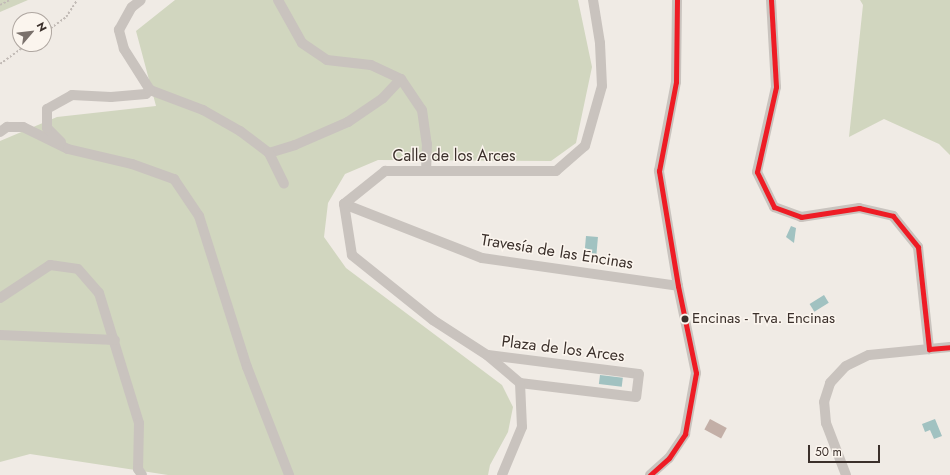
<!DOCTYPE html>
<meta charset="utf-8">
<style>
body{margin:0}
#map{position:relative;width:950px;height:475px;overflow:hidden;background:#f0ebe5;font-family:Jost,sans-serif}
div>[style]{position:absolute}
.green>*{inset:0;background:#d1d6bf}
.water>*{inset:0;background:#a1c2c1;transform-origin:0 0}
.building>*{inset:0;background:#c3afa7;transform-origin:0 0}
.path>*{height:1.5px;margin-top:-0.75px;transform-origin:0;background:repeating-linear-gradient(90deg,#c2bbb6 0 2px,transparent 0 4px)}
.minor>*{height:10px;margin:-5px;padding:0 5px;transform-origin:5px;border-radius:5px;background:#c9c3be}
.bus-1>*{height:5px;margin:-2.5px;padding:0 2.5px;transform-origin:2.5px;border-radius:2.5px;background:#ee1c25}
.dots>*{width:11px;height:11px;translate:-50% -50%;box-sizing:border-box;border:2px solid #fbf5ee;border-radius:50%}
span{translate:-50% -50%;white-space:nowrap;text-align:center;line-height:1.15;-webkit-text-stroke:3px #fbf5ee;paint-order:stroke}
.bus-label{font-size:15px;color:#3b302b}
.left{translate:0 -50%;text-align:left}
.street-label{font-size:16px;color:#3b302b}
.north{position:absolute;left:12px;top:12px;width:40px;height:40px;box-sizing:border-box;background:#fbf5ee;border:1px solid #aea6a0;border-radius:50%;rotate:62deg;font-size:11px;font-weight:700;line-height:16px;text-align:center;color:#3b302b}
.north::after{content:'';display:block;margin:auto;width:14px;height:18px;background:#7a716c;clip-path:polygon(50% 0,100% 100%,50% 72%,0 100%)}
.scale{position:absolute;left:808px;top:445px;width:72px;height:18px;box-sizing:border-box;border:2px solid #3b302b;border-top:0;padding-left:5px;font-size:12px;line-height:14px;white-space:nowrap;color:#3b302b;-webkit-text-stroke:3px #fbf5ee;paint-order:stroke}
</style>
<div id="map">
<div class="green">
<i style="clip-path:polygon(0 0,28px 0,0 12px)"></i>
<i style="clip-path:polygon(175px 0,578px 0,592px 67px,576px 143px,551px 161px,378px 160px,345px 174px,328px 203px,324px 237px,346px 268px,502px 385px,513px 407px,508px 432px,490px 465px,488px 475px,168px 475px,30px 454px,0 462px,0 141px,57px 117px,156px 106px,136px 31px)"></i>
<i style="clip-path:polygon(860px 0,950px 0,950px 155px,939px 144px,884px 119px,849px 137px,863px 5px)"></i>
</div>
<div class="water">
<i style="clip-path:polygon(791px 226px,796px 228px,794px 243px,786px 237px)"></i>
<i style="left:586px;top:236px;width:12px;height:17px;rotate:5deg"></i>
<i style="left:824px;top:295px;width:9px;height:17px;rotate:58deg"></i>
<i style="left:600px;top:375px;width:23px;height:9px;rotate:7deg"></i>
<i style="clip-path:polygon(935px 419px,942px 436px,934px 439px,930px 430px,925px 432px,922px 424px)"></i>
</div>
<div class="building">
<i style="left:710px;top:419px;width:19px;height:12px;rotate:28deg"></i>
</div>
<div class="path">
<i style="left:0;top:5px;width:11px;rotate:-27deg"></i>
<i style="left:44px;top:33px;width:27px;rotate:-36deg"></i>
<i style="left:66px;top:17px;width:20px;rotate:-57deg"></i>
<i style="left:0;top:64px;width:34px;rotate:-36deg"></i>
</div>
<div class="minor">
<i style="left:278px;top:0;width:49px;rotate:60.8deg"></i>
<i style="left:302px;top:43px;width:30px;rotate:34deg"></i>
<i style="left:327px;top:60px;width:44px;rotate:6.5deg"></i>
<i style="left:371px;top:65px;width:33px;rotate:25deg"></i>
<i style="left:401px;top:79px;width:37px;rotate:56deg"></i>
<i style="left:422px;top:110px;width:34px;rotate:82deg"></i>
<i style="left:427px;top:144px;width:27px;rotate:92deg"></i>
<i style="left:771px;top:0;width:87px;rotate:86.7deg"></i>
<i style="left:776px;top:87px;width:87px;rotate:102.6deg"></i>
<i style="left:757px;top:172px;width:39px;rotate:64deg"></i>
<i style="left:774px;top:207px;width:29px;rotate:20deg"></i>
<i style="left:801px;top:217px;width:59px;rotate:-8.8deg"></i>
<i style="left:859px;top:208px;width:35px;rotate:13deg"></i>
<i style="left:893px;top:216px;width:40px;rotate:51deg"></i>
<i style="left:918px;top:247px;width:103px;rotate:83.8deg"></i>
<i style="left:150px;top:90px;width:57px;rotate:20.7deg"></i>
<i style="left:203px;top:110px;width:43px;rotate:29.6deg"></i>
<i style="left:240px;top:131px;width:36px;rotate:37deg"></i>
<i style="left:269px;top:153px;width:27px;rotate:-17deg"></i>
<i style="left:295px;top:145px;width:58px;rotate:-23.5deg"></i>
<i style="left:348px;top:122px;width:42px;rotate:-34.4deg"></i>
<i style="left:383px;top:98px;width:26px;rotate:-47deg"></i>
<i style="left:0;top:132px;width:9px;rotate:-36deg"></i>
<i style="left:7px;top:127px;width:16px"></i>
<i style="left:23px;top:127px;width:50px;rotate:26.1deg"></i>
<i style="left:68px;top:149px;width:66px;rotate:13.2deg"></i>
<i style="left:132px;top:164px;width:45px;rotate:19.7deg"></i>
<i style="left:174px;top:179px;width:45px;rotate:56deg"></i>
<i style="left:199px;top:216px;width:158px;rotate:72.4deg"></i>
<i style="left:247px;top:367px;width:116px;rotate:68.7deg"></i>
<i style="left:61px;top:142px;width:20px;rotate:-135deg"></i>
<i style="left:47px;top:128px;width:19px;rotate:-90deg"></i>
<i style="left:47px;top:109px;width:29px;rotate:-29deg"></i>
<i style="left:72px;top:95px;width:39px;rotate:3deg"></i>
<i style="left:111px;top:97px;width:35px;rotate:-5deg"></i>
<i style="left:146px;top:94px;width:6px;rotate:-45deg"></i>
<i style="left:150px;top:90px;width:49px;rotate:-122.4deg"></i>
<i style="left:124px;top:49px;width:20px;rotate:-105deg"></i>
<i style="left:119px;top:30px;width:26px;rotate:-61deg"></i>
<i style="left:132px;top:7px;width:11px;rotate:-38deg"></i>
<i style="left:269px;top:153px;width:34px;rotate:64deg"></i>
<i style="left:344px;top:204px;width:148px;rotate:21.4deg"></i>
<i style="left:482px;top:258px;width:198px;rotate:8.1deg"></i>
<i style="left:0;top:298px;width:60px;rotate:-33.4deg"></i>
<i style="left:50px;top:265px;width:28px;rotate:8deg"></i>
<i style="left:78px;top:269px;width:32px;rotate:49deg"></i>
<i style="left:99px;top:293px;width:136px;rotate:72.9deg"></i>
<i style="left:139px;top:423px;width:46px;rotate:91.2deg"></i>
<i style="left:138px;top:469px;width:7px;rotate:56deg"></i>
<i style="left:0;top:335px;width:115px;rotate:2.5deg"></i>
<i style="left:488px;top:355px;width:152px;rotate:7.2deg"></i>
<i style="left:639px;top:374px;width:23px;rotate:97deg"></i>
<i style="left:636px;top:397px;width:117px;rotate:-173.1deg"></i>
<i style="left:502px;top:475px;width:52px;rotate:-67.4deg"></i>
<i style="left:522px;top:427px;width:44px;rotate:-92.6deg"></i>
<i style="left:520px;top:383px;width:43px;rotate:-139.7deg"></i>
<i style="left:487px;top:355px;width:64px;rotate:-147.1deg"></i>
<i style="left:433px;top:320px;width:104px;rotate:-141.3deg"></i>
<i style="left:352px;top:255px;width:52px;rotate:-98.9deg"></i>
<i style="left:344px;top:204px;width:53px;rotate:-38.8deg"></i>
<i style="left:385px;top:171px;width:171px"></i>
<i style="left:556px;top:171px;width:38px;rotate:-41deg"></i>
<i style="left:585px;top:146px;width:62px;rotate:-74.2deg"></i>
<i style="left:602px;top:86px;width:43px;rotate:-92.7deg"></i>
<i style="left:600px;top:43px;width:44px;rotate:-99.2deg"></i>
<i style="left:650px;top:475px;width:25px;rotate:-42deg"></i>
<i style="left:669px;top:458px;width:29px;rotate:-56deg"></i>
<i style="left:685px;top:434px;width:62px;rotate:-79.8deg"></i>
<i style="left:696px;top:373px;width:89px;rotate:-101.7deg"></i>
<i style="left:678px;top:286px;width:117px;rotate:-99.4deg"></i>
<i style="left:659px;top:171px;width:91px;rotate:-79.2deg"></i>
<i style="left:676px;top:82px;width:82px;rotate:-89.3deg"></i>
<i style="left:846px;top:475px;width:56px;rotate:-111deg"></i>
<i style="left:826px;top:423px;width:21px;rotate:-95deg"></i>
<i style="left:824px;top:402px;width:20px;rotate:-72deg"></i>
<i style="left:830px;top:383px;width:23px;rotate:-47deg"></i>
<i style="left:846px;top:366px;width:25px;rotate:-26deg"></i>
<i style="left:869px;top:355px;width:81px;rotate:-5.6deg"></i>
</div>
<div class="bus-1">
<i style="left:771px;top:0;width:87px;rotate:86.7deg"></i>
<i style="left:776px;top:87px;width:87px;rotate:102.6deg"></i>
<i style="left:757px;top:172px;width:39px;rotate:64deg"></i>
<i style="left:774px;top:207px;width:29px;rotate:20deg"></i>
<i style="left:801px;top:217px;width:59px;rotate:-8.8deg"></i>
<i style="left:859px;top:208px;width:35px;rotate:13deg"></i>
<i style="left:893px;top:216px;width:40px;rotate:51deg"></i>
<i style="left:918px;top:247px;width:103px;rotate:83.8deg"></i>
<i style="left:929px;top:349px;width:21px;rotate:-5deg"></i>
<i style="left:650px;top:475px;width:25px;rotate:-42deg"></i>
<i style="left:669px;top:458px;width:29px;rotate:-56deg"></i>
<i style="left:685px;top:434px;width:62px;rotate:-79.8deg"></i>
<i style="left:696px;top:373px;width:89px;rotate:-101.7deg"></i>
<i style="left:678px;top:286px;width:117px;rotate:-99.4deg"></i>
<i style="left:659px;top:171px;width:91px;rotate:-79.2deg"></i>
<i style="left:676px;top:82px;width:82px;rotate:-89.3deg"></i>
</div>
<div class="dots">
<i style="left:685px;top:319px;background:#3b302b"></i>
</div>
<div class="bus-label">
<span class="left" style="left:692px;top:319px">Encinas - Trva. Encinas</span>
</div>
<div class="street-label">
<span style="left:454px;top:156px">Calle de los Arces</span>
<span style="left:557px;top:252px;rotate:9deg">Travesía de las Encinas</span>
<span style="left:563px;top:349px;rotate:7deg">Plaza de los Arces</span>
</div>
<div class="north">N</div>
<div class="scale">50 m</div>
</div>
